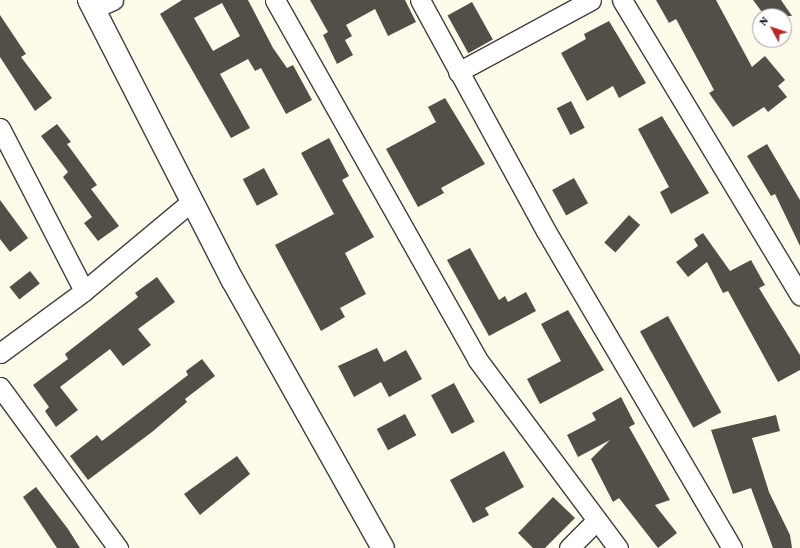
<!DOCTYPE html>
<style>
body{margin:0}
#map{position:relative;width:800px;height:548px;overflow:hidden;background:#fefbeb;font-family:"Crimson Pro",serif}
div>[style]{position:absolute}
.building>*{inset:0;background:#544e49;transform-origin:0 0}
.roads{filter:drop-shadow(1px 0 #3f3f3f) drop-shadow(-1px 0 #3f3f3f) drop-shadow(0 1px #3f3f3f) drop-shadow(0 -1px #3f3f3f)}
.minor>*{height:19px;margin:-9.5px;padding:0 9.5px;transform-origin:9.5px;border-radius:9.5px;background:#fff}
.tertiary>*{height:22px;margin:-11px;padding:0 11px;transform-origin:11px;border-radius:11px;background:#fff}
span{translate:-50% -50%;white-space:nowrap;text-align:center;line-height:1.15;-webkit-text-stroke:4px #fff;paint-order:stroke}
.north{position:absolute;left:752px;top:8px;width:40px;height:40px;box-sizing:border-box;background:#fff;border:1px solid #9e9e9e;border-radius:50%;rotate:310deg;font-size:11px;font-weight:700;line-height:16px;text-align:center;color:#0c0c0c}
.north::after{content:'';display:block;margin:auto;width:14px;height:18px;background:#b52b2b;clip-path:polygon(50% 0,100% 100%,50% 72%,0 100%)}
</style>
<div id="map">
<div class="building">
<i style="clip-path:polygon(evenodd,182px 0,248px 0,273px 48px,287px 68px,293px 65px,312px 100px,286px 114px,261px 68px,255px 71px,248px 59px,220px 74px,250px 128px,231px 138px,160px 14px,182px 0,222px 3px,240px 36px,213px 51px,194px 18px,222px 3px)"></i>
<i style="clip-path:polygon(310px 0,405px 0,416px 22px,388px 36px,375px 9px,346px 25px,352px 36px,345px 40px,353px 55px,337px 64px,323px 35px,328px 32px)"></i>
<i style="clip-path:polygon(656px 0,716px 0,752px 67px,765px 56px,785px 80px,778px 86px,787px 97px,768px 112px,764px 107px,733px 127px,709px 93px,714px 90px,676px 19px,669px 23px)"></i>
<i style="clip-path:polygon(753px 0,781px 0,792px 16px,765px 16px)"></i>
<i style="left:472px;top:2px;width:43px;height:28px;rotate:61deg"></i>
<i style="clip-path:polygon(0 15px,26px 54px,21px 57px,52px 98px,35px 111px,0 57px)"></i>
<i style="clip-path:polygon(609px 21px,646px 83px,619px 98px,613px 86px,587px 101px,561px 53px,586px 39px,584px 34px)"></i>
<i style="clip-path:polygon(445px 98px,485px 164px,441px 188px,444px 193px,418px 207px,386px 149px,436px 122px,428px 107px)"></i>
<i style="left:571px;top:101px;width:30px;height:16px;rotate:63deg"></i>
<i style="clip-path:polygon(662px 116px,709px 193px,671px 214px,660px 192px,669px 187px,638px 129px)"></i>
<i style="clip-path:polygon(57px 124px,71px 142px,67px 144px,97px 185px,91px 189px,119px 226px,98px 241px,84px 223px,92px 217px,63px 177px,68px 172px,41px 136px)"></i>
<i style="clip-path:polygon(329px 138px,349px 176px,342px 180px,374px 237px,345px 253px,366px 294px,340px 308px,345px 317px,321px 331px,275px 245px,334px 214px,301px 153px)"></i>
<i style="clip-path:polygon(767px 144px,800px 200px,800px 246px,775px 194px,771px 196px,747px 156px)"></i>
<i style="left:264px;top:168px;width:30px;height:24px;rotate:62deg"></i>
<i style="left:574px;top:178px;width:29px;height:25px;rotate:61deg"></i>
<i style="clip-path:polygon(0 200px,28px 238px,10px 252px,0 239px)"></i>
<i style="left:629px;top:215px;width:15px;height:37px;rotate:42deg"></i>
<i style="clip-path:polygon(703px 233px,730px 271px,751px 260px,765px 285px,759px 288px,800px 355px,800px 370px,778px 382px,728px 291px,723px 293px,707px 262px,688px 277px,676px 262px,698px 246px,694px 239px)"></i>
<i style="clip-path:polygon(470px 248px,499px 300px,505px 296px,508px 302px,526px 292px,536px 311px,489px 336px,447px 260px)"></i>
<i style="left:30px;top:271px;width:16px;height:26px;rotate:52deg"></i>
<i style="clip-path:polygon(157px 277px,175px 302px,138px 329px,151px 345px,123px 366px,110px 349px,60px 387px,78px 410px,56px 427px,45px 411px,49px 407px,33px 385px,68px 359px,65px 354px,138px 297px,135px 293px)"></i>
<i style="clip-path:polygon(568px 310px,604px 370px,540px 404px,527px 379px,561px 361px,541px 324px)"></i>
<i style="left:668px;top:316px;width:110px;height:32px;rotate:61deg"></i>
<i style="clip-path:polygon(377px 348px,384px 362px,406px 350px,422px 379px,389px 397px,381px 382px,354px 397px,338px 366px)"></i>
<i style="clip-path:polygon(202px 359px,215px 376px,185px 399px,187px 402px,152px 432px,88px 480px,70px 456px,97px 435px,102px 441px,188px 375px,186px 371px)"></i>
<i style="left:454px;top:383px;width:44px;height:26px;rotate:62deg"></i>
<i style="clip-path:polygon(621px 397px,635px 424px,629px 427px,670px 500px,655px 505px,677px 533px,658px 548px,619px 498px,613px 502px,591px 459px,610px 440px,578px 457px,567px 435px,596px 420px,592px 413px)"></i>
<i style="left:405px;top:414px;width:24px;height:32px;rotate:62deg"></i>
<i style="clip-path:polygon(776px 415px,780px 431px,752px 438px,769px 492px,790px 535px,792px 548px,773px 548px,751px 488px,733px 494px,711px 430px)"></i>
<i style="clip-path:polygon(504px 451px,524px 487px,485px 508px,489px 515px,473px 523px,450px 480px)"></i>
<i style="clip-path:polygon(237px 456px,250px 474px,200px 515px,184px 494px)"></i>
<i style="clip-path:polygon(36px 487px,68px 529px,80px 548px,57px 548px,23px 497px)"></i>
<i style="clip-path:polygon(553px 497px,575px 518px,545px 548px,533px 548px,518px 533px)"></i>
</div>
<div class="roads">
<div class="minor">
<i style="left:275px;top:0;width:412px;rotate:60.6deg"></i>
<i style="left:477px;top:359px;width:236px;rotate:53.3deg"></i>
<i style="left:420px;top:0;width:263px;rotate:61.4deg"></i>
<i style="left:546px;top:231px;width:368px;rotate:59.6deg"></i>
<i style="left:622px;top:0;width:345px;rotate:58.9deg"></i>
<i style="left:93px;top:9px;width:22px;rotate:-24deg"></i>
<i style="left:458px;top:72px;width:151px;rotate:-28.4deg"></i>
<i style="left:0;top:128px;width:183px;rotate:62.7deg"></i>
<i style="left:0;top:353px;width:104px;rotate:-36.4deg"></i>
<i style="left:84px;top:291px;width:139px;rotate:-39.8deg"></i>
<i style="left:0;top:387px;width:200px;rotate:53.8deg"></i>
<i style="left:569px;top:548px;width:37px;rotate:-45deg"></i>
</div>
<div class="tertiary">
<i style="left:89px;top:0;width:316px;rotate:62.9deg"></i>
<i style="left:233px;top:281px;width:306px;rotate:60.7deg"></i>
</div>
</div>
<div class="north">N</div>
</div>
